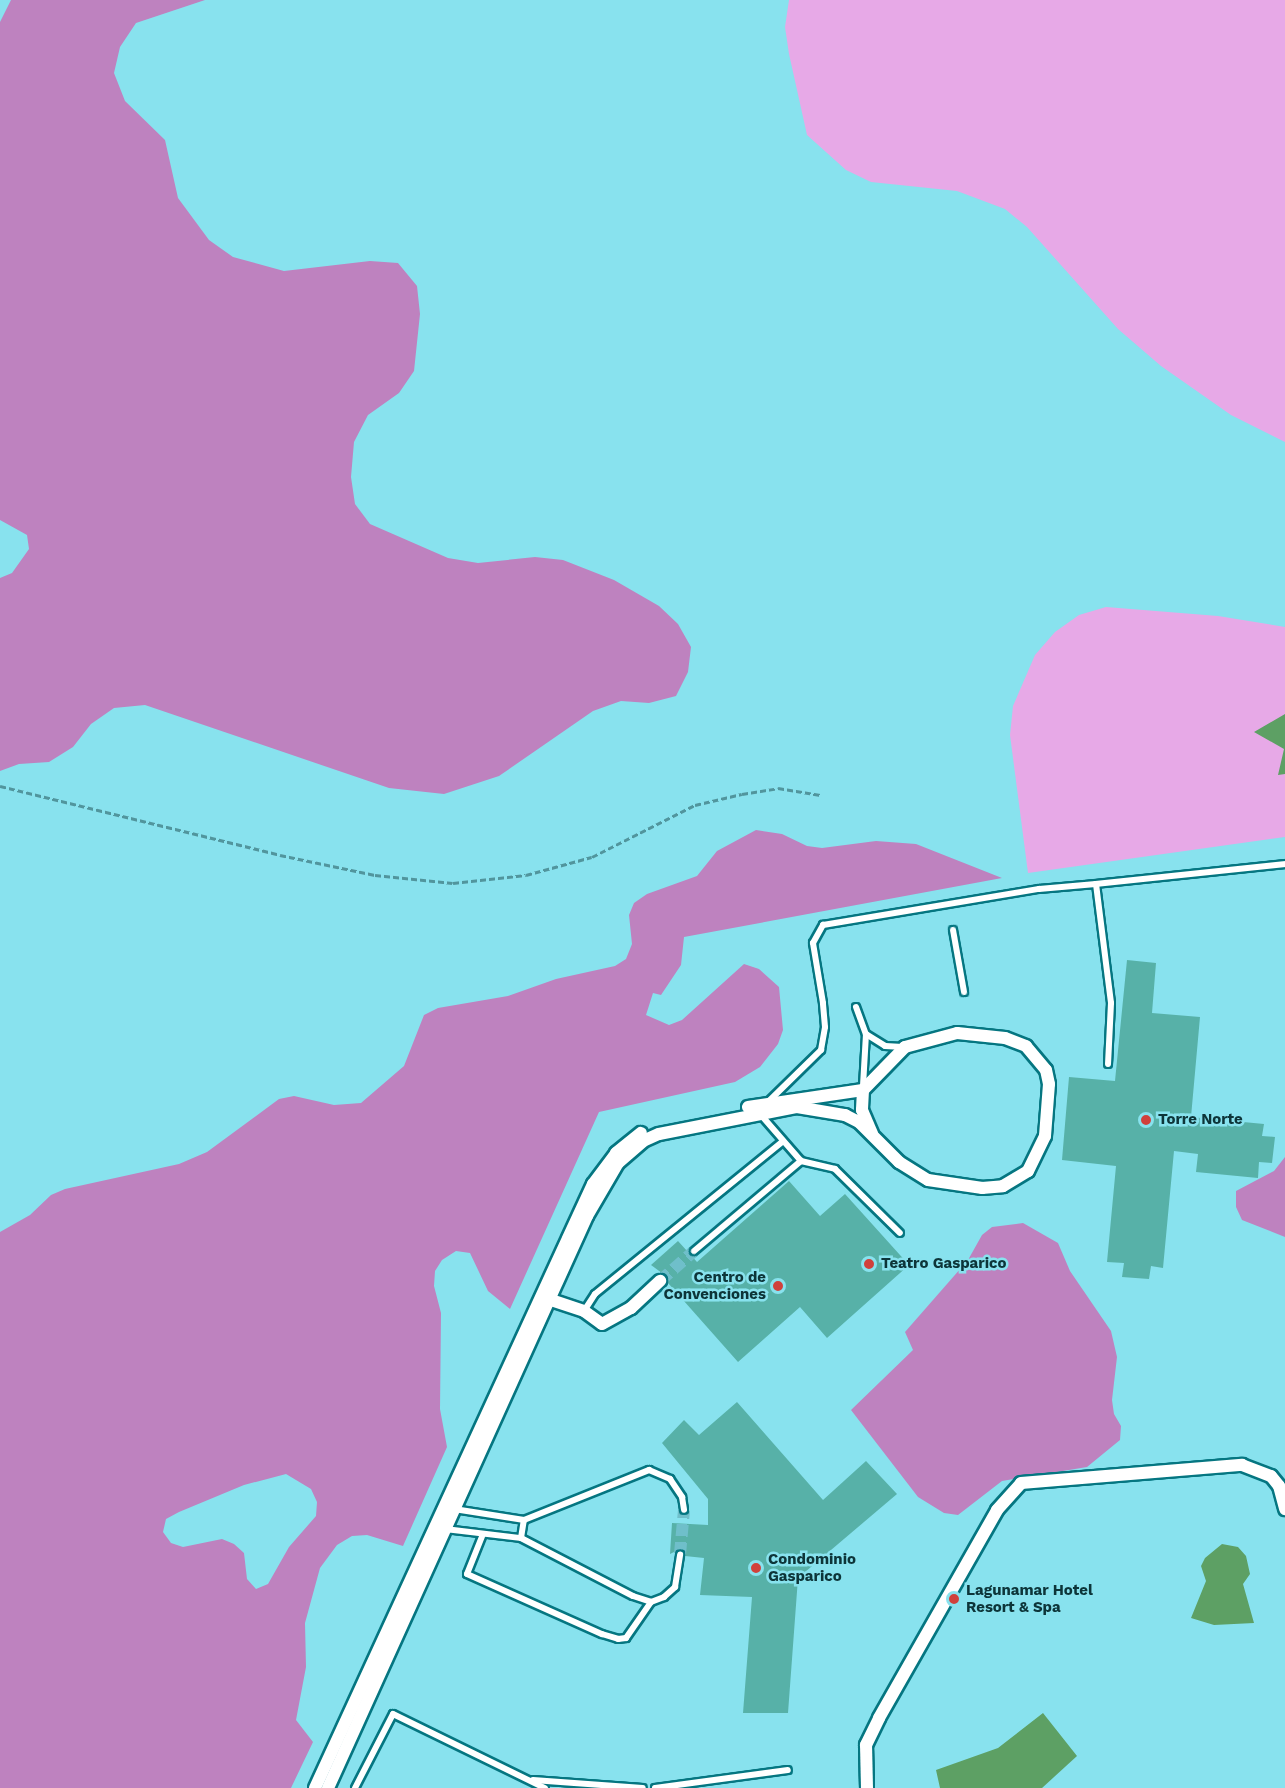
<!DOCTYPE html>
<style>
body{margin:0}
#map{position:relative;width:1285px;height:1788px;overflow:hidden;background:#88e2ee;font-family:"Work Sans",sans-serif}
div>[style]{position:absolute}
.green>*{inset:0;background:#e7a9e7}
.forest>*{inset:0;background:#be82bf}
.water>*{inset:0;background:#5da064}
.building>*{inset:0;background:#57b1a8}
.minor-tunnel>*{height:12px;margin-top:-6px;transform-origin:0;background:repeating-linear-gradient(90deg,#6fbfca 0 12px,transparent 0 18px)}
.path>*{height:3px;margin-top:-1.5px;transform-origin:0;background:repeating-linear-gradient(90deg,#51959d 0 6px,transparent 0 9px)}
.roads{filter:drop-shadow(2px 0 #057681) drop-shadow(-2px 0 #057681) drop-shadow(0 2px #057681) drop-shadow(0 -2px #057681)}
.service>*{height:6px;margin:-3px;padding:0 3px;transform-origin:3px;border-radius:3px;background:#fff}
.minor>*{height:12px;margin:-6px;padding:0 6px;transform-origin:6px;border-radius:6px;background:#fff}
.dots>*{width:16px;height:16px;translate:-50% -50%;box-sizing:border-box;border:3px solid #88e2ee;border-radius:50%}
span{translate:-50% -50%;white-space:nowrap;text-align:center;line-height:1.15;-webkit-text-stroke:5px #88e2ee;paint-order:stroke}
.poi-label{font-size:15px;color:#0d3539;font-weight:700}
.left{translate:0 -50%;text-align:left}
.right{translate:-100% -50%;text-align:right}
</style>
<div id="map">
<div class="green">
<i style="clip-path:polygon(789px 0,1285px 0,1285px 442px,1231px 415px,1161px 366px,1118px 329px,1027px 227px,1005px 209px,957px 191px,871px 182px,846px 170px,807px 135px,789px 54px,785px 27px)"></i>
<i style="clip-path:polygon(1106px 607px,1218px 616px,1285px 627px,1285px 837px,1028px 873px,1010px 735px,1013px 706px,1035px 655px,1055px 632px,1079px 615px)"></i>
</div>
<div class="forest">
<i style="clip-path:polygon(11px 0,205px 0,136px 23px,120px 47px,114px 73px,125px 101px,165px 140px,178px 198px,209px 240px,233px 257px,284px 271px,370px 261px,398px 263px,417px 286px,420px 314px,414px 371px,399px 393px,368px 415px,354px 442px,351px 477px,355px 504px,370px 524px,448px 558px,478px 563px,535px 557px,563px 560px,614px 580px,659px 606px,678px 624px,691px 647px,688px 672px,676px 696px,649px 703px,621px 701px,593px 711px,499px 776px,444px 794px,389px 788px,145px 705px,114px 708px,91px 724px,73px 747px,49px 762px,19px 764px,0 771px,0 578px,12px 573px,29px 549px,27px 535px,0 520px,0 22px)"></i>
<i style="clip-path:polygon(evenodd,756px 830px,782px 834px,807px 846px,822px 848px,876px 841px,916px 844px,1002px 878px,684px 937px,681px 965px,661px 995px,653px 993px,646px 1015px,669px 1025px,682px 1020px,744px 964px,759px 969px,779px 987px,783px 1030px,778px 1044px,760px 1067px,735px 1082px,599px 1112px,510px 1309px,488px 1291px,470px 1253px,456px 1251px,442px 1260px,435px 1271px,434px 1286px,441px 1313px,440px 1409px,447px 1447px,403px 1546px,367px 1535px,352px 1536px,337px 1545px,320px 1568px,305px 1623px,306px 1667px,296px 1720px,313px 1742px,291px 1788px,0 1788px,0 1232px,30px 1215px,51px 1195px,65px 1189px,179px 1164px,207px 1152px,279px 1099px,294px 1096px,334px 1105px,361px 1103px,404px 1066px,424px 1015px,438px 1008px,508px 996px,556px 979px,615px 966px,626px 959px,632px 944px,629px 915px,634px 903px,647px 894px,697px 876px,717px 851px,756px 830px,286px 1474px,311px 1489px,317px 1502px,316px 1516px,289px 1547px,268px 1584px,256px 1589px,247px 1579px,244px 1553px,234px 1544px,222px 1539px,183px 1547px,171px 1543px,163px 1532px,166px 1519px,179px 1512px,244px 1485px,286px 1474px)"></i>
<i style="clip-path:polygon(1285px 1157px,1285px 1237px,1242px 1220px,1236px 1207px,1236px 1191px,1274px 1171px)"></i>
<i style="clip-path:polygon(1023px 1223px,1058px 1243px,1070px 1271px,1111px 1331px,1117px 1357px,1112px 1400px,1114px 1414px,1121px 1426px,1120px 1440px,1087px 1467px,1002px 1481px,958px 1515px,944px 1513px,918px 1497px,851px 1410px,913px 1350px,905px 1332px,968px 1260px,982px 1235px,992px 1227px)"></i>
</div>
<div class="water">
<i style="clip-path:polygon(1285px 714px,1285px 774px,1278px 775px,1284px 749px,1254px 732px)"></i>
<i style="clip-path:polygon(1222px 1544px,1238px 1547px,1246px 1556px,1250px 1574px,1243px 1584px,1254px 1623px,1214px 1625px,1191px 1618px,1206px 1581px,1201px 1566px,1205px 1558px)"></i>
<i style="clip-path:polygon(1043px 1713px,1077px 1756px,1042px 1788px,940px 1788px,936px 1770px,998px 1748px)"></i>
</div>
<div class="building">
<i style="clip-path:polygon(1127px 960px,1156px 963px,1152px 1013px,1200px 1017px,1191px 1117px,1264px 1124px,1262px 1136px,1275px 1137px,1272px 1163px,1259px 1162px,1258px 1178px,1196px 1172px,1198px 1154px,1174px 1151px,1163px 1268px,1151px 1266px,1149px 1279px,1122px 1277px,1124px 1263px,1107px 1262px,1116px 1166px,1062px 1160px,1069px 1077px,1115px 1081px)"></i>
<i style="clip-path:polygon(789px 1181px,820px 1216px,845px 1194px,909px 1265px,827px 1338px,800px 1307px,738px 1362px,668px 1283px,666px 1276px,651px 1265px,678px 1241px,697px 1262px)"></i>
<i style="clip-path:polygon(737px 1402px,823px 1500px,866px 1461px,897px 1494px,798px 1578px,788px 1713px,743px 1713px,752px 1597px,700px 1595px,704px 1558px,685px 1556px,680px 1549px,670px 1554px,672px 1523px,708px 1525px,708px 1499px,662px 1443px,684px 1420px,699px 1435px)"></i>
</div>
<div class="minor-tunnel">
<i style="left:660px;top:1281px;width:45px;rotate:-41.4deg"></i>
<i style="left:680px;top:1554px;width:44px;rotate:-84.8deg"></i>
</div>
<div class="path">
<i style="left:0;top:786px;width:288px;rotate:13.8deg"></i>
<i style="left:280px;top:855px;width:97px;rotate:11.9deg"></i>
<i style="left:375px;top:875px;width:78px;rotate:5.9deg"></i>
<i style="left:453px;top:883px;width:73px;rotate:-6.3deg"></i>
<i style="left:526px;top:875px;width:68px;rotate:-15.3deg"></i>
<i style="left:592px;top:857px;width:115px;rotate:-26.8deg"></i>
<i style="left:695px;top:805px;width:48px;rotate:-13.2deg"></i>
<i style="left:742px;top:794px;width:36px;rotate:-9deg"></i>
<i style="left:778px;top:788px;width:43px;rotate:9.5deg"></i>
</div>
<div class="roads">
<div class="service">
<i style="left:1096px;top:884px;width:190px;rotate:-6deg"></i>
<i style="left:953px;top:930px;width:63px;rotate:79.9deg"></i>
<i style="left:856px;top:1007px;width:29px;rotate:70deg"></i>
<i style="left:866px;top:1034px;width:52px;rotate:93.3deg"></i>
<i style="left:866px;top:1034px;width:22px;rotate:32deg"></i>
<i style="left:885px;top:1046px;width:18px;rotate:3deg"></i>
<i style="left:769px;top:1101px;width:73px;rotate:-44.4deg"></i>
<i style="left:821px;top:1050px;width:23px;rotate:-80deg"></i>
<i style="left:825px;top:1027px;width:24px;rotate:-95deg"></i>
<i style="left:823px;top:1003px;width:61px;rotate:-99.5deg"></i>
<i style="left:813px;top:943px;width:21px;rotate:-61deg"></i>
<i style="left:823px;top:925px;width:219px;rotate:-9.5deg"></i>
<i style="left:1039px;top:889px;width:57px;rotate:-5deg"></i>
<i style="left:1096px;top:884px;width:120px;rotate:82.8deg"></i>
<i style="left:1111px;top:1003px;width:61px;rotate:92.8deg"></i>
<i style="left:761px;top:1115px;width:61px;rotate:49deg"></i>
<i style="left:801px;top:1161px;width:35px;rotate:13deg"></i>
<i style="left:835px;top:1169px;width:91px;rotate:44.6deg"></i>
<i style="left:694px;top:1251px;width:140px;rotate:-40.1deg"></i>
<i style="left:584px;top:1311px;width:20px;rotate:-57deg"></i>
<i style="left:595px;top:1294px;width:240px;rotate:-39.1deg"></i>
<i style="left:454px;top:1509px;width:71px;rotate:8.9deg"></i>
<i style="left:524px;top:1520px;width:135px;rotate:-21.8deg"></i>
<i style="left:649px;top:1470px;width:23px;rotate:23deg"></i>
<i style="left:670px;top:1479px;width:22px;rotate:56deg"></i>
<i style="left:682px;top:1497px;width:13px;rotate:81deg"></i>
<i style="left:445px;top:1529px;width:77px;rotate:6.8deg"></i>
<i style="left:521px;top:1538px;width:126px;rotate:27.4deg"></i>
<i style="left:633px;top:1596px;width:19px;rotate:18deg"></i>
<i style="left:651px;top:1602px;width:14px;rotate:-21deg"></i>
<i style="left:664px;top:1597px;width:15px;rotate:-42deg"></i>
<i style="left:675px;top:1587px;width:33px;rotate:-81deg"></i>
<i style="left:483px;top:1534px;width:43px;rotate:111.8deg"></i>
<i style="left:467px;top:1574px;width:148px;rotate:24deg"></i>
<i style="left:602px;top:1634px;width:17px;rotate:17deg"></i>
<i style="left:618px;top:1639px;width:8px;rotate:-7deg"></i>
<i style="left:626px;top:1638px;width:44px;rotate:-55.2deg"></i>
<i style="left:521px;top:1538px;width:18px;rotate:-81deg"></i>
<i style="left:533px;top:1780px;width:110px;rotate:4.2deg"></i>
<i style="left:355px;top:1788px;width:83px;rotate:-62.8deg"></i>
<i style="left:393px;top:1714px;width:169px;rotate:26deg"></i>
<i style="left:655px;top:1788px;width:134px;rotate:-7.7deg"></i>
</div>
<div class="minor">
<i style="left:748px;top:1107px;width:116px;rotate:-8.4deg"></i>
<i style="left:542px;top:1297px;width:44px;rotate:18.4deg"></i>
<i style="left:584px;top:1311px;width:22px;rotate:36deg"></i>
<i style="left:602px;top:1324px;width:33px;rotate:-29deg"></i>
<i style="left:631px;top:1308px;width:40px;rotate:-43deg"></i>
<i style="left:315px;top:1788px;width:665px;rotate:-65.29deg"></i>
<i style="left:593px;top:1184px;width:39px;rotate:-53deg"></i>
<i style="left:616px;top:1153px;width:32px;rotate:-39deg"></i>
<i style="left:328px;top:1788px;width:628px;rotate:-65.64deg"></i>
<i style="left:587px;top:1216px;width:61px;rotate:-59.7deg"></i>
<i style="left:618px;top:1163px;width:33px;rotate:-41deg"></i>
<i style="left:643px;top:1141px;width:17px;rotate:-24deg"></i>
<i style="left:659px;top:1134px;width:141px;rotate:-11.1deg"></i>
<i style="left:797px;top:1107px;width:49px;rotate:9.5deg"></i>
<i style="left:845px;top:1115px;width:16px;rotate:27deg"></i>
<i style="left:859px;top:1122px;width:57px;rotate:45deg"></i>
<i style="left:899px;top:1162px;width:34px;rotate:32deg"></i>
<i style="left:928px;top:1180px;width:55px;rotate:8.4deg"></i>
<i style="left:982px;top:1188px;width:21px;rotate:-5deg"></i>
<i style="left:1003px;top:1186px;width:29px;rotate:-31deg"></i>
<i style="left:1028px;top:1171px;width:39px;rotate:-64deg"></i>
<i style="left:1045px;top:1136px;width:52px;rotate:-85.6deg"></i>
<i style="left:1049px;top:1084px;width:14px;rotate:-102deg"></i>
<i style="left:1046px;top:1070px;width:31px;rotate:-130deg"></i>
<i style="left:1026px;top:1046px;width:22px;rotate:-159deg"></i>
<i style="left:1005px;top:1038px;width:48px;rotate:-174.1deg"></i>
<i style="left:957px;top:1033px;width:54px;rotate:164.9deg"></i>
<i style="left:905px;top:1047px;width:60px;rotate:134.3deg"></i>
<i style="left:863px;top:1090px;width:20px;rotate:93deg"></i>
<i style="left:862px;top:1110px;width:26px;rotate:67deg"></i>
<i style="left:867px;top:1788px;width:43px;rotate:-91.3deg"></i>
<i style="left:866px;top:1745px;width:30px;rotate:-64deg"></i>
<i style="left:879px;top:1718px;width:239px;rotate:-60.4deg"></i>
<i style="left:997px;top:1510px;width:36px;rotate:-48deg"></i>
<i style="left:1021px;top:1483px;width:222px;rotate:-4.7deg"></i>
<i style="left:1242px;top:1465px;width:31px;rotate:21deg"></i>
<i style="left:1271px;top:1476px;width:13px;rotate:51deg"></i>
<i style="left:1279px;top:1486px;width:24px;rotate:75deg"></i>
</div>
</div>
<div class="dots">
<i style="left:1146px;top:1120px;background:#d0413c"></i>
<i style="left:869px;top:1264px;background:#d0413c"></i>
<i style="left:778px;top:1286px;background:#d0413c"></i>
<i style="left:756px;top:1568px;background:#d0413c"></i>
<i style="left:954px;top:1599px;background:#d0413c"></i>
</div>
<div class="poi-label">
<span class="left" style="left:1158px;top:1120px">Torre Norte</span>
<span class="left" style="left:881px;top:1264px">Teatro Gasparico</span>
<span class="right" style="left:766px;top:1286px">Centro de<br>Convenciones</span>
<span class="left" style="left:768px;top:1568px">Condominio<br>Gasparico</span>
<span class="left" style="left:966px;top:1599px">Lagunamar Hotel<br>Resort &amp; Spa</span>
</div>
</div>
